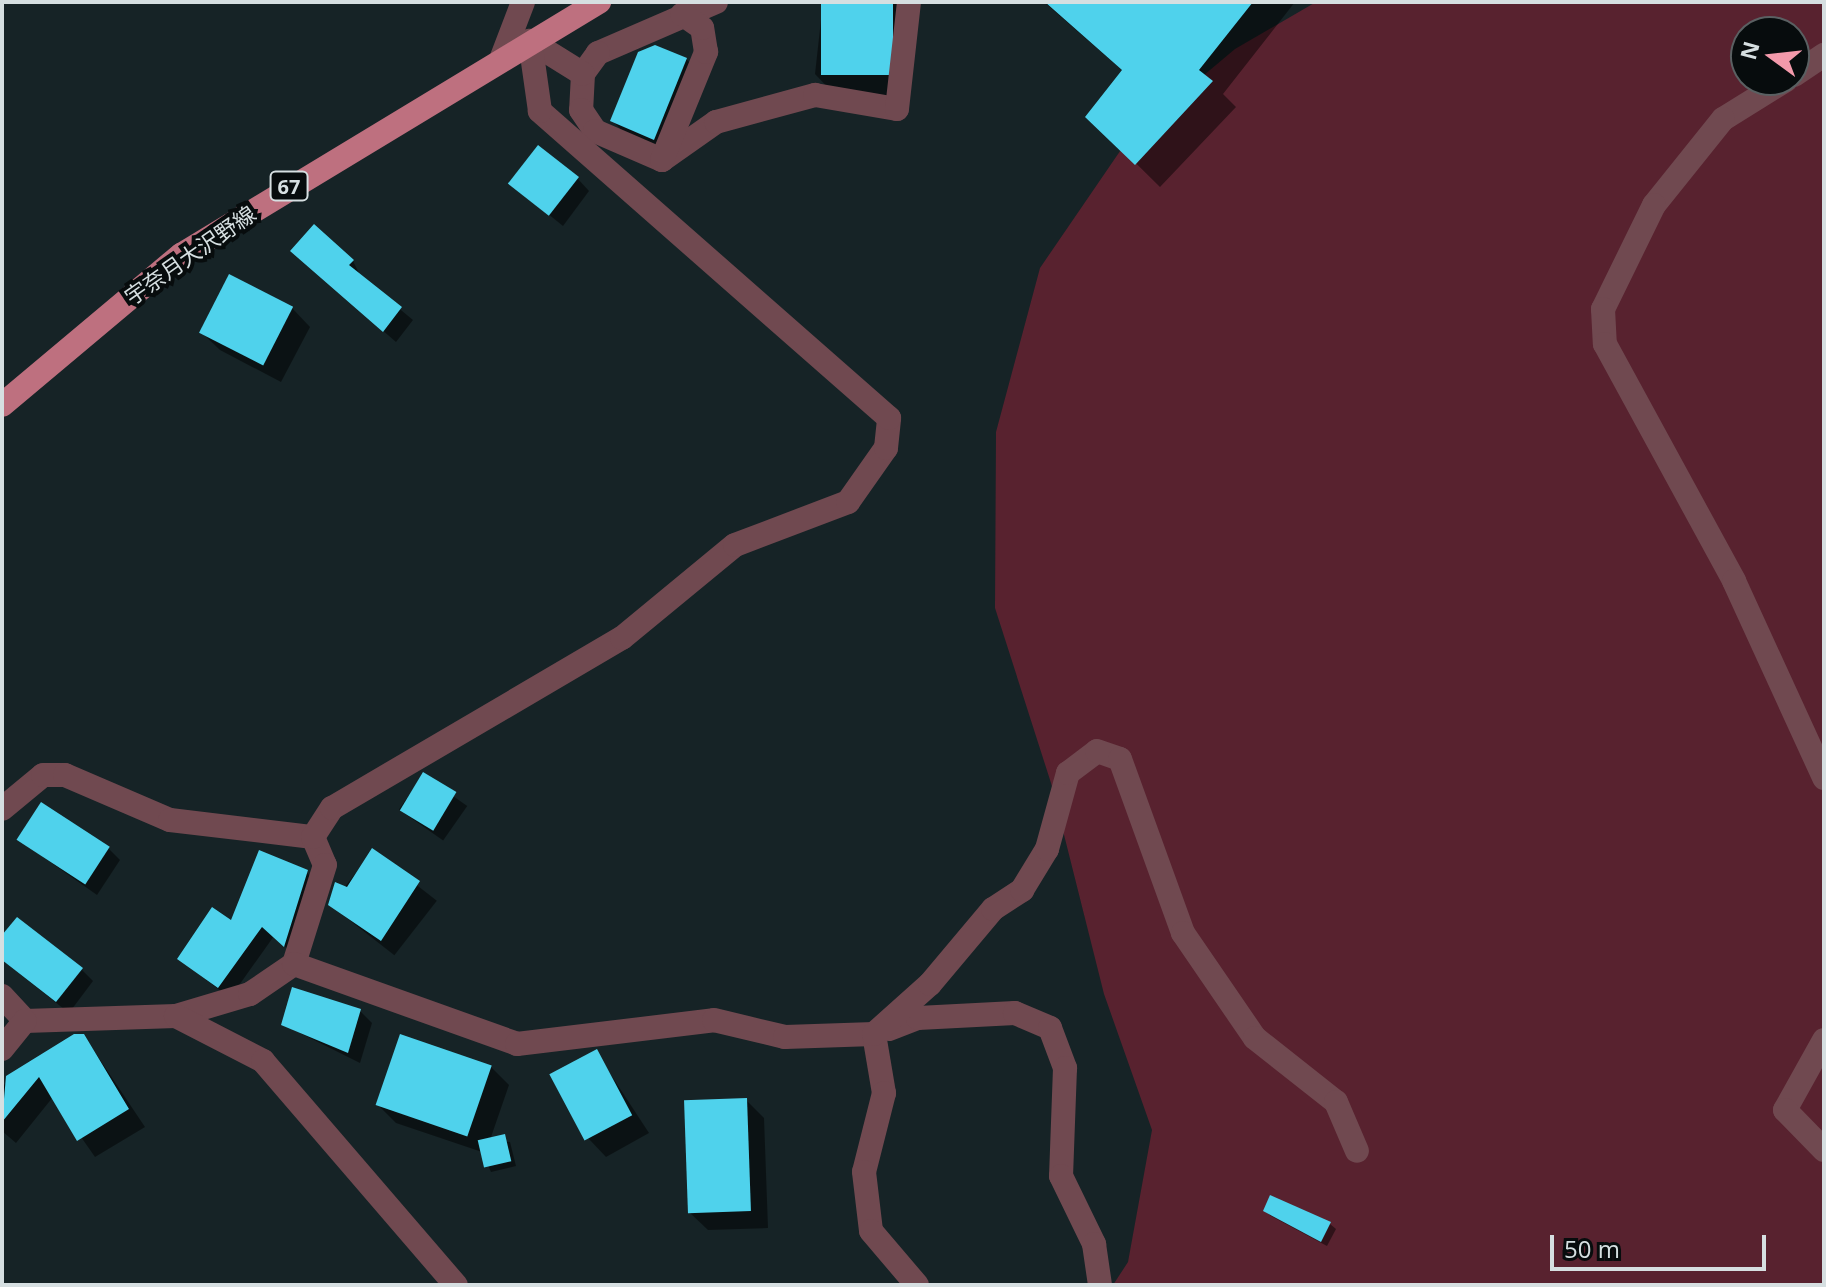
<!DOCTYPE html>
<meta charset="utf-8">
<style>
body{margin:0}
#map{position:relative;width:1826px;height:1287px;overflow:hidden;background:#162326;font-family:"Open Sans","Noto Sans JP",sans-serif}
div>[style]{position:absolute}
.green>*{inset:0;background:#58222f}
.shadow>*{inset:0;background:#0007;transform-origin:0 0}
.building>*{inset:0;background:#4fd2ec;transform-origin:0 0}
.street>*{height:24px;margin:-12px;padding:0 12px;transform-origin:12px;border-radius:12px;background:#704950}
.primary>*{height:24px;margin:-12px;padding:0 12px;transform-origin:12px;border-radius:12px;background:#be707f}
span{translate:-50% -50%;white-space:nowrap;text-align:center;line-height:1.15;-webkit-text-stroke:8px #070c0d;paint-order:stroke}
.shield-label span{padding:2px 6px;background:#070c0d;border:2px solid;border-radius:6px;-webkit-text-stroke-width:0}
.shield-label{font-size:20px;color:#d6dfe1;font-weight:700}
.street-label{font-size:22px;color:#d6dfe1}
.frame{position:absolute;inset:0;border:4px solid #d6dfe1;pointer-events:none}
.north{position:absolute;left:1730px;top:16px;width:80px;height:80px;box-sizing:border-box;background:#070c0d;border:2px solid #5a6062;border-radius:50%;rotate:285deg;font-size:22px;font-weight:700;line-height:32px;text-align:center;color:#d6dfe1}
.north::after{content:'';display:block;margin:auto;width:28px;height:36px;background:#f39aab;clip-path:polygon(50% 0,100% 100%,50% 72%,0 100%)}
.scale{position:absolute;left:1550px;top:1235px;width:216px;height:36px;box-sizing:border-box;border:4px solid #d6dfe1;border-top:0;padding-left:10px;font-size:24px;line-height:28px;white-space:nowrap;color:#d6dfe1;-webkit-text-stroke:6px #070c0d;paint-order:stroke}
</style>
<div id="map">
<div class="green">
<i style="clip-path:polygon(evenodd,1316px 2px,1824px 2px,1824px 1285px,1113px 1285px,1128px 1262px,1152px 1130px,1104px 994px,1051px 783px,995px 608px,996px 432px,1040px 268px,1129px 138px,1235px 49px,1316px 2px,1746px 32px,1794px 32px,1794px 80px,1746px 80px,1746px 32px)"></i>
</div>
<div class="shadow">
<i style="clip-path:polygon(823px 2px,913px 2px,901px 101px,833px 93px,815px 74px)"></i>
<i style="clip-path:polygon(1044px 2px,1295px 2px,1223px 94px,1236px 107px,1160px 187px,1088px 116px,1123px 71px)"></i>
<i style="clip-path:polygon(686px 59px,705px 78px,672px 157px,630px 139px,612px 120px)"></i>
<i style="clip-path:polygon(578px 179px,589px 191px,563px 226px,511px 184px)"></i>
<i style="clip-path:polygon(353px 261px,361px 277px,413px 320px,396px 342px,305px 263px)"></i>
<i style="clip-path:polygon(292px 308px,310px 327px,281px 382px,220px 350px,201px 332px)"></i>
<i style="left:423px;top:775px;width:54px;height:42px;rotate:35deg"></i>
<i style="clip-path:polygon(19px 840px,108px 848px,120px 860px,97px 895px)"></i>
<i style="left:373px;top:851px;width:81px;height:69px;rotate:38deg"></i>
<i style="clip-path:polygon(306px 872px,318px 883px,295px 956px,274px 936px,230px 998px,179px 959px)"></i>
<i style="clip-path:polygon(2px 939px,81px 969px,93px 981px,69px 1013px,2px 960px)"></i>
<i style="clip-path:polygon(360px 1011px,372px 1023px,360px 1063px,284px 1025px)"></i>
<i style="clip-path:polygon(84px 1036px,145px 1127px,95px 1157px,53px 1097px,16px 1143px,2px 1131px,2px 1086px)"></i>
<i style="clip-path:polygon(596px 1052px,649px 1133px,606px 1157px,588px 1138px)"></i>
<i style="clip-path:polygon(491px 1067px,509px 1085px,490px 1140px,510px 1142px,516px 1166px,491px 1172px,482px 1152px,396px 1123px,378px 1105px)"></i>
<i style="clip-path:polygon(746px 1100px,764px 1118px,768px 1228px,708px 1230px,689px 1212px)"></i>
<i style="clip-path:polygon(1271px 1198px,1330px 1224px,1336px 1229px,1327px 1246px,1271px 1216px,1265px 1211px)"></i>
</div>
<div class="building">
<i style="left:821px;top:2px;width:72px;height:73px"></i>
<i style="clip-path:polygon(1045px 2px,1253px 2px,1199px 70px,1213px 81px,1135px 165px,1085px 117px,1122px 70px)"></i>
<i style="clip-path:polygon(655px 45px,687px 58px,654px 140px,610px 121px,638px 52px)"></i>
<i style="left:538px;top:145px;width:52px;height:49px;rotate:38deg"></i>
<i style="clip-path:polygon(314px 224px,354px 260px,349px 265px,402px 307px,383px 332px,290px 251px)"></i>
<i style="left:229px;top:274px;width:72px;height:66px;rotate:27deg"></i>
<i style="left:423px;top:772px;width:39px;height:45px;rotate:31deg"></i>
<i style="left:41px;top:802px;width:82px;height:45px;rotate:33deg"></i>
<i style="clip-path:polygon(372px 848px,420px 881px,381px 941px,328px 905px,335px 882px,347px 887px)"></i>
<i style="clip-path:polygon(259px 850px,308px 870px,284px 947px,262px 927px,218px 988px,177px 959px,212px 907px,231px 920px)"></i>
<i style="clip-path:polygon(17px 917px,83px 968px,56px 1002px,2px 960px,2px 935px)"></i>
<i style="clip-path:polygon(292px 987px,361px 1009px,348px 1053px,281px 1025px)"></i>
<i style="clip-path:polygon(74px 1034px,84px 1034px,129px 1109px,77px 1141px,39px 1077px,2px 1122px,6px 1076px)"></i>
<i style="left:400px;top:1034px;width:97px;height:75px;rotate:19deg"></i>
<i style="left:597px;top:1049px;width:75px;height:54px;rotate:62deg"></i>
<i style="left:747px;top:1098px;width:113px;height:63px;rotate:88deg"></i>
<i style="left:505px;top:1134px;width:28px;height:28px;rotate:77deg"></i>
<i style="clip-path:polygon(1270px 1195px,1331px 1222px,1321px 1242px,1263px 1211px)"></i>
</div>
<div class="street">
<i style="left:716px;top:2px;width:129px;rotate:156.6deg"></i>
<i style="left:598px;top:53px;width:26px;rotate:126deg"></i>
<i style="left:583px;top:74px;width:36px;rotate:93deg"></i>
<i style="left:581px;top:110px;width:25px;rotate:56deg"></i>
<i style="left:595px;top:131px;width:73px;rotate:23.4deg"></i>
<i style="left:662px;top:160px;width:66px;rotate:-35.1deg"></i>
<i style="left:716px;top:122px;width:103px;rotate:-15.3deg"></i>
<i style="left:815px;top:95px;width:83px;rotate:9.7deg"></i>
<i style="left:897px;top:109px;width:108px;rotate:-83.6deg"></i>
<i style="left:530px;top:41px;width:62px;rotate:31.9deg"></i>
<i style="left:502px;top:57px;width:59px;rotate:-69.1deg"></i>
<i style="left:1794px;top:75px;width:36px;rotate:-34deg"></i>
<i style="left:1786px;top:80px;width:74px;rotate:148.2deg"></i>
<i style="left:1723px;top:119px;width:110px;rotate:128.7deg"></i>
<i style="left:1654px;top:205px;width:116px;rotate:116.1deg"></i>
<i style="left:1603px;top:309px;width:35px;rotate:87deg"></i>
<i style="left:1605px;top:344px;width:270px;rotate:61.4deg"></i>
<i style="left:1734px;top:581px;width:217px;rotate:65.4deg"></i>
<i style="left:662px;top:160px;width:117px;rotate:-67.8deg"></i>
<i style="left:706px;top:52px;width:24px;rotate:-99deg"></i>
<i style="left:702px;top:28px;width:24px;rotate:-145deg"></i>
<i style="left:2px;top:809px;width:53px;rotate:-39.7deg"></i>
<i style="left:43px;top:775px;width:22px"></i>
<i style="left:65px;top:775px;width:114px;rotate:23.2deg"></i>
<i style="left:170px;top:820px;width:144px;rotate:6.8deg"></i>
<i style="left:313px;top:837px;width:30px;rotate:67deg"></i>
<i style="left:325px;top:865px;width:104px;rotate:107.4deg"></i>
<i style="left:313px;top:837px;width:35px;rotate:-57deg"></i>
<i style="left:332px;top:808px;width:336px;rotate:-30.4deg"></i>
<i style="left:622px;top:638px;width:146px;rotate:-39.5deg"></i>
<i style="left:735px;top:545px;width:121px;rotate:-20.8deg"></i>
<i style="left:848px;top:502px;width:66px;rotate:-54.9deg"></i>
<i style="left:886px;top:448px;width:30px;rotate:-84deg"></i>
<i style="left:889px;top:418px;width:465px;rotate:-138.7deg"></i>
<i style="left:540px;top:111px;width:71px;rotate:-98.1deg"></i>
<i style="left:2px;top:996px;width:34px;rotate:47deg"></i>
<i style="left:25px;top:1021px;width:151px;rotate:-1.9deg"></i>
<i style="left:176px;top:1016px;width:77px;rotate:-16.6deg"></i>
<i style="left:250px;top:994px;width:53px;rotate:-34.3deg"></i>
<i style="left:294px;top:964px;width:237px;rotate:19.7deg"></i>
<i style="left:517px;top:1044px;width:198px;rotate:-6.9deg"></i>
<i style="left:714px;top:1020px;width:73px;rotate:13.5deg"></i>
<i style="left:785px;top:1037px;width:89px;rotate:-1.9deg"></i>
<i style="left:874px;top:1034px;width:60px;rotate:80.4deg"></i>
<i style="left:884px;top:1093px;width:81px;rotate:104.2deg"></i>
<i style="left:864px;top:1172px;width:59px;rotate:83.2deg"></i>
<i style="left:871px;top:1231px;width:71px;rotate:49.6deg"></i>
<i style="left:176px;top:1016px;width:98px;rotate:27.3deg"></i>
<i style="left:263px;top:1061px;width:296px;rotate:49.3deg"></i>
<i style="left:889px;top:1029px;width:31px;rotate:-21deg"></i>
<i style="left:918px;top:1018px;width:97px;rotate:-3deg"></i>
<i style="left:1015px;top:1013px;width:38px;rotate:23deg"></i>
<i style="left:1050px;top:1028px;width:43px;rotate:69.4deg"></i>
<i style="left:1065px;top:1068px;width:108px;rotate:92.1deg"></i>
<i style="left:1061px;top:1176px;width:76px;rotate:64.1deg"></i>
<i style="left:1094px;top:1244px;width:41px;rotate:81.7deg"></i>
<i style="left:874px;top:1034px;width:75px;rotate:-41.8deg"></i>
<i style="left:930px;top:984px;width:98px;rotate:-50deg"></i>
<i style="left:993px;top:909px;width:35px;rotate:-33deg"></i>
<i style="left:1022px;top:890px;width:48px;rotate:-58.6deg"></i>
<i style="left:1047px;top:849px;width:79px;rotate:-74.6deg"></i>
<i style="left:1068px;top:773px;width:36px;rotate:-37deg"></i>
<i style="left:1097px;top:751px;width:24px;rotate:19deg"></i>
<i style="left:1120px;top:759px;width:185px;rotate:70.1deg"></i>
<i style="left:1183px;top:933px;width:127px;rotate:55.6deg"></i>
<i style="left:1255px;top:1038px;width:103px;rotate:38.3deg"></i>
<i style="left:1336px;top:1102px;width:53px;rotate:66.8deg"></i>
<i style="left:1824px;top:1040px;width:80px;rotate:119.1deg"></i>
<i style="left:1785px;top:1110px;width:56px;rotate:45.7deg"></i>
<i style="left:2px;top:1049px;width:36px;rotate:-51deg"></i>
</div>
<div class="primary">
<i style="left:2px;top:405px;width:234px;rotate:-40deg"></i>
<i style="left:181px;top:255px;width:489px;rotate:-31.2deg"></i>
</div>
<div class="shield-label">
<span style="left:289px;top:186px">67</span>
</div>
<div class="street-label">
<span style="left:190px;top:255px;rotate:-35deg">宇奈月大沢野線</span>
</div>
<div class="frame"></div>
<div class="north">N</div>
<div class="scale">50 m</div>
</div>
